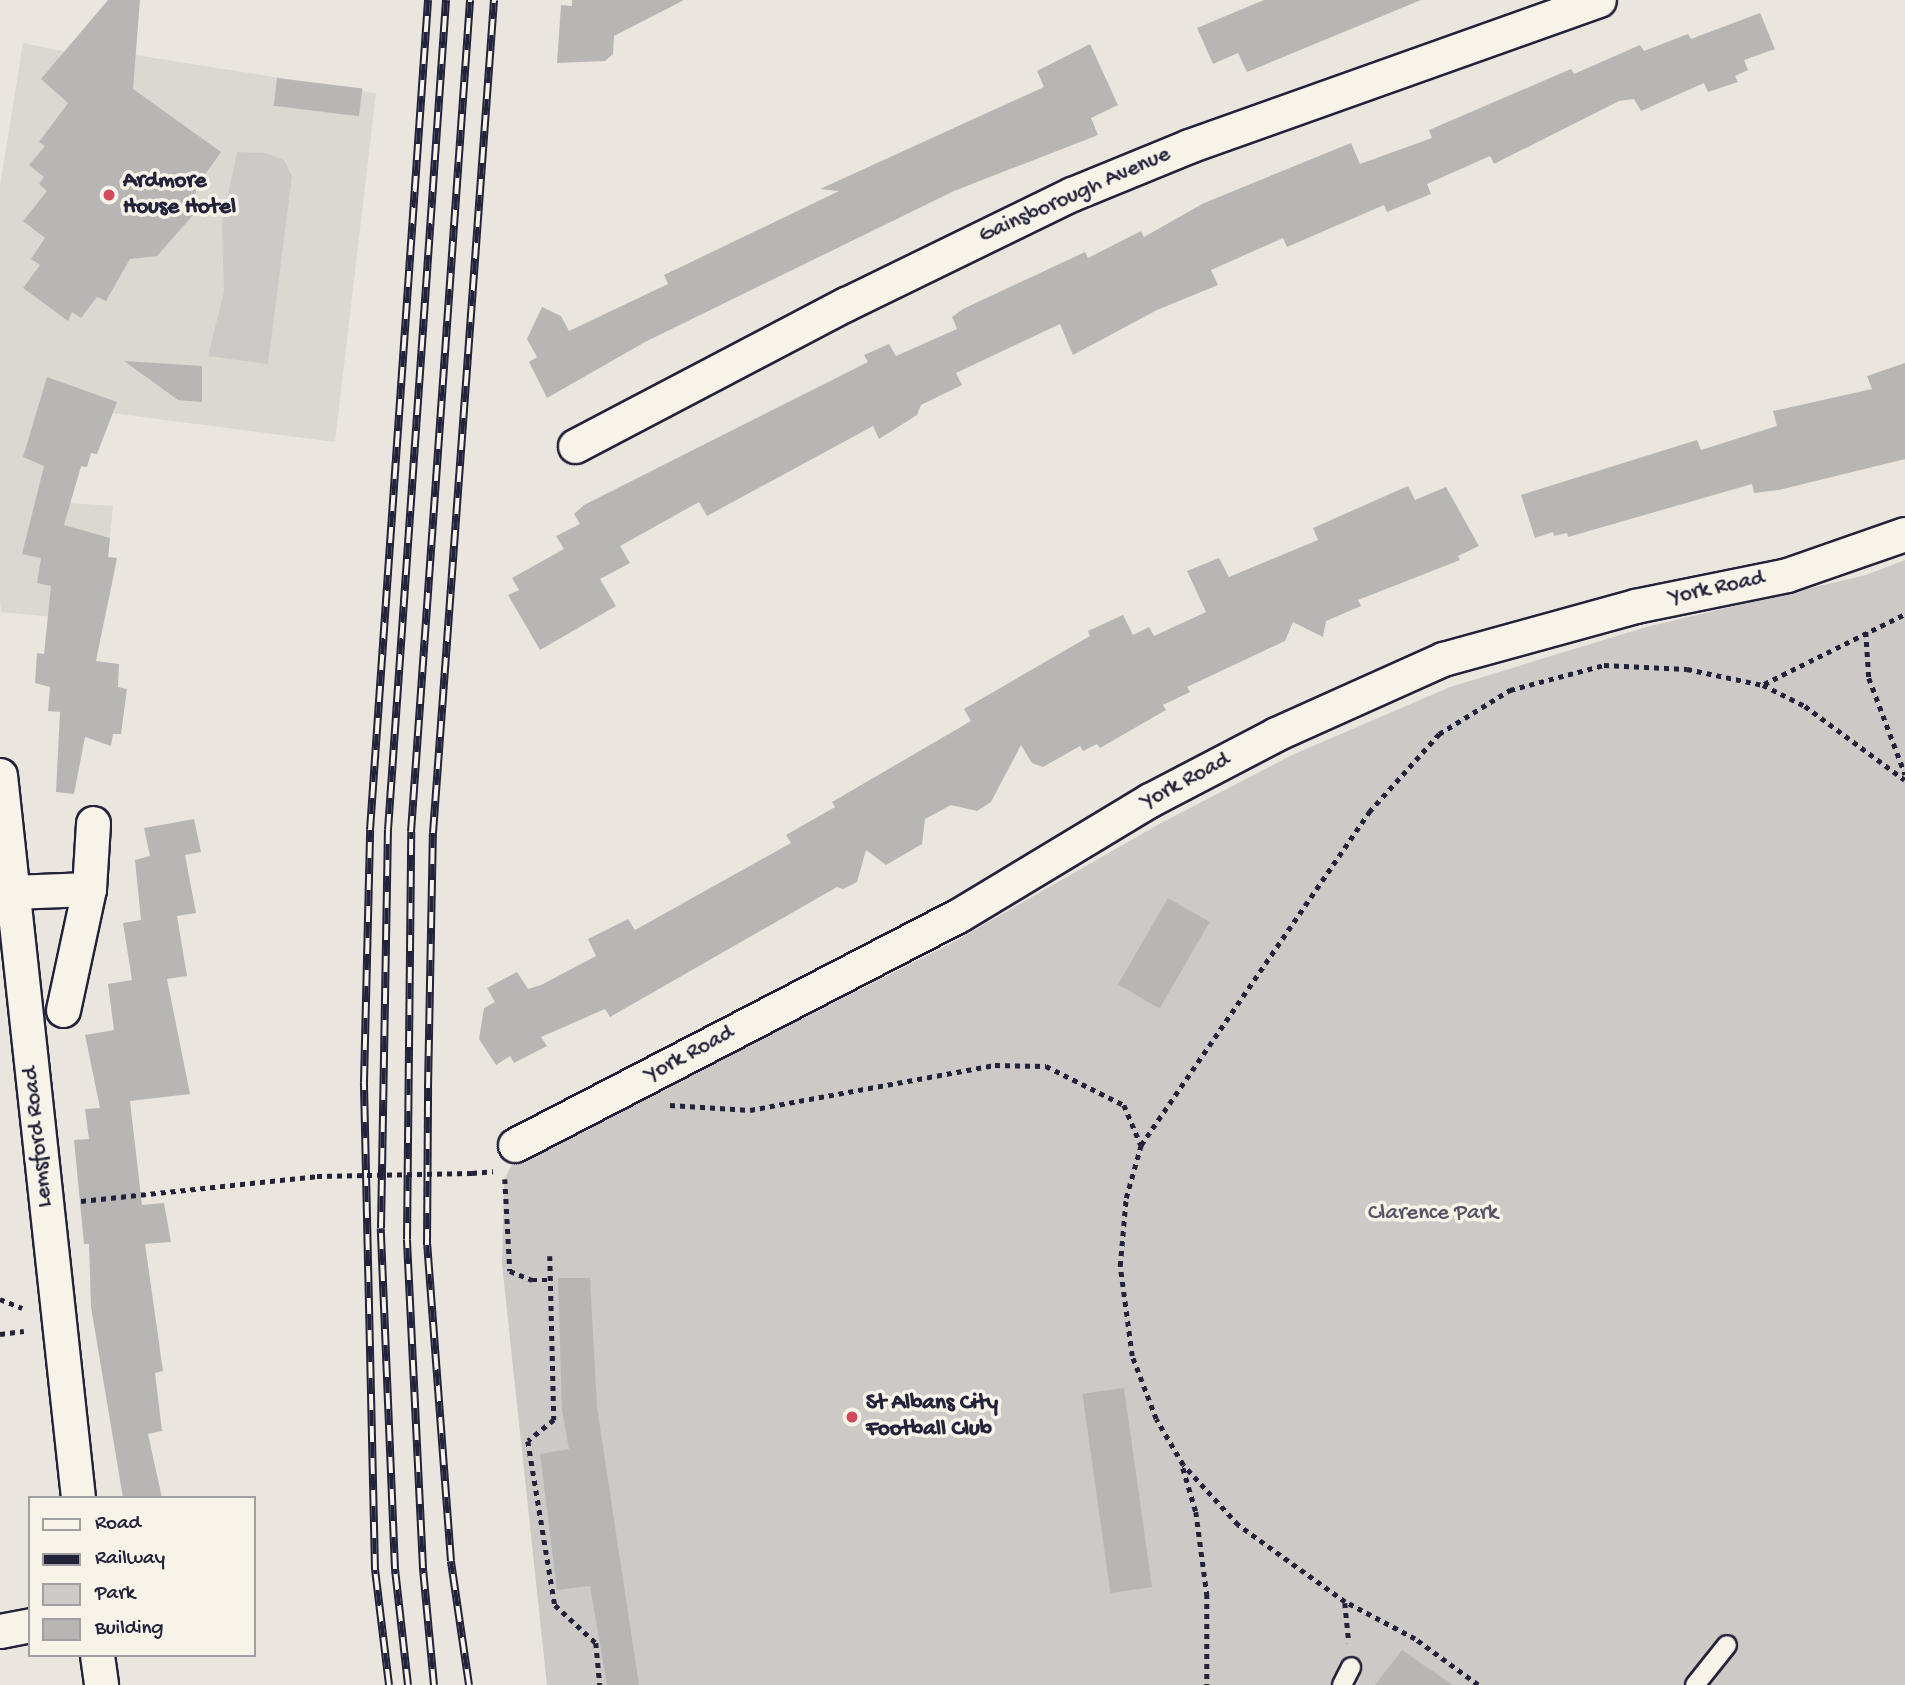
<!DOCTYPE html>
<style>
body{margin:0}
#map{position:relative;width:1905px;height:1685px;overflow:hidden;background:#eae6de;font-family:"Gochi Hand",sans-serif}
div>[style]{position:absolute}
.built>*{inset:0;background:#dbd8d2}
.green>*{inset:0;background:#cdc9c6}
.building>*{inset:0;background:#b8b6b5;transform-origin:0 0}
.path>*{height:4.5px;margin-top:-2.25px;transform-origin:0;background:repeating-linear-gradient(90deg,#22223b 0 5px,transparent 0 10px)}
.roads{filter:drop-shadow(2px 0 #22223b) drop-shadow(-2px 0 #22223b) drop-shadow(0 2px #22223b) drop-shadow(0 -2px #22223b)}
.service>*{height:18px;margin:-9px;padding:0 9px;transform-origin:9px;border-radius:9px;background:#f7f3e8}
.minor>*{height:33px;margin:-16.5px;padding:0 16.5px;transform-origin:16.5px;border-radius:16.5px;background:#f7f3e8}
.rail>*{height:8px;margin-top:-4px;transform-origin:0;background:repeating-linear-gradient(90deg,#f7f3e8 0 16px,#22223b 0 32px);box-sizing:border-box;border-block:2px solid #22223b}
.path-bridge>*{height:4.5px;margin-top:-2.25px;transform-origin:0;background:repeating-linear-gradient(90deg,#22223b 0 5px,transparent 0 10px)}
.dots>*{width:19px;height:19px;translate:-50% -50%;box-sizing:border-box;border:4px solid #f7f3e8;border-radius:50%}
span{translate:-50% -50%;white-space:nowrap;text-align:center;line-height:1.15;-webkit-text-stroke:7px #f7f3e8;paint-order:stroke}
.poi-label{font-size:23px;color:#22223b;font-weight:700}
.left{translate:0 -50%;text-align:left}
.street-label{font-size:23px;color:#22223b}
.park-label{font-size:23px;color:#555465}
.legend{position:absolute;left:28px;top:1496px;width:228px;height:161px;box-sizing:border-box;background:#f7f3e8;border:2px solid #a29fa3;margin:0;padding:9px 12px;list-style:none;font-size:21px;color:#22223b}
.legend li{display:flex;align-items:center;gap:14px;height:35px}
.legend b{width:35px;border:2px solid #a29fa3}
</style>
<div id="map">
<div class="built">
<i style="clip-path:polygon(23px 43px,87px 56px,135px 55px,376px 93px,335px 442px,111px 413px,97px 454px,91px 453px,87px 467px,81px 467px,70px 503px,113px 506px,108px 557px,117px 558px,107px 609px,73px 619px,1px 612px,0 602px,0 186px)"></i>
</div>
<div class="green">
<i style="clip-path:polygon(237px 152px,265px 153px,284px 160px,292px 176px,268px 364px,208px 356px,224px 292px,222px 224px)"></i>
<i style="clip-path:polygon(1905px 560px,1905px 1685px,547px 1685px,502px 1264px,504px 1180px,511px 1166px,948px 945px,1161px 823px,1292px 755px,1450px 687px,1646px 627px,1866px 575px)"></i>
</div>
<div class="building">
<i style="clip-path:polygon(108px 0,140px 0,133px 89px,221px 152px,196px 187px,194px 214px,157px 256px,130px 259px,106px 301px,97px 297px,81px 318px,72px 312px,68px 321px,23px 288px,40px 265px,31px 259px,45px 238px,23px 221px,47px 191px,39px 184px,44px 177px,29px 165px,45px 146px,39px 142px,68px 103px,41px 79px)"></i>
<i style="clip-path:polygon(572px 0,684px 0,614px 36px,613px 54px,605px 61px,557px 63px,561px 5px,572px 6px)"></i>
<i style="clip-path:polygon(1264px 0,1421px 0,1247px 72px,1238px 53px,1213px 64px,1197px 28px)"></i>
<i style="clip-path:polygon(1760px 13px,1775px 49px,1744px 60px,1748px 70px,1735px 76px,1738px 82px,1708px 92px,1704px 83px,1641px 111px,1634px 99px,1619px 101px,1494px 164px,1490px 156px,1427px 184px,1431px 194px,1387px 212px,1384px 205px,1287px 247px,1283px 238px,1211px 270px,1218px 285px,1157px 310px,1073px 355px,1060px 324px,956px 373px,962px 385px,921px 405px,917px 415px,879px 439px,873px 426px,707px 516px,699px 502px,620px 546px,630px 563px,600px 579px,616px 606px,540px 650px,508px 595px,519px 590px,512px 578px,564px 549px,556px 536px,580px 524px,574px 514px,584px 505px,868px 362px,864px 355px,889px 344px,896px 356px,957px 329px,952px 317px,963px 309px,1085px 252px,1088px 258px,1141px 231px,1144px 237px,1204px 203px,1351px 143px,1360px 164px,1432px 138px,1429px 130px,1571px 69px,1574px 74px,1640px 45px,1644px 51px,1688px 34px,1691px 39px)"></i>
<i style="clip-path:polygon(1090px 44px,1118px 105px,1091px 118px,1098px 135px,954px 191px,645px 342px,547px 398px,529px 362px,537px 357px,527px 339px,542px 307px,561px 316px,569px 331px,668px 284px,664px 275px,839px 191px,820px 189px,1044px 87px,1037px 71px)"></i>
<i style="left:277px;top:78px;width:86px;height:28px;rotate:7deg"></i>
<i style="clip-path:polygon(124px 361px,202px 366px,202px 402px,178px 400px)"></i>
<i style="clip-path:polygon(1905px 363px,1905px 459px,1779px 490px,1754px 493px,1752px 484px,1568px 537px,1567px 533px,1554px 536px,1553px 532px,1535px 538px,1521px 495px,1697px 440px,1701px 450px,1777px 426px,1773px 411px,1872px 389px,1867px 376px)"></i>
<i style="clip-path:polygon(47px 377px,117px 402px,97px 454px,91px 453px,87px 467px,81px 466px,64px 525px,110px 538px,108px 557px,117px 558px,96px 661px,119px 664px,118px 687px,127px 689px,121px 734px,113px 734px,111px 746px,85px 737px,74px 794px,56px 792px,60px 712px,48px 711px,50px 687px,35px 683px,37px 653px,44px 654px,51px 586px,37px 583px,41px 558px,22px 554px,44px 466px,23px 457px)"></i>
<i style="clip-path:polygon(1408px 486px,1415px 500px,1446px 487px,1479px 546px,1458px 556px,1460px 560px,1358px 600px,1361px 606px,1326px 621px,1323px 637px,1293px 622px,1285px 641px,1187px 687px,1190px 692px,1163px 705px,1166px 710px,1100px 748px,1097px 744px,1083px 751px,1080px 746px,1043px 767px,1032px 763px,1021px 745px,991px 802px,977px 811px,951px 805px,925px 819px,922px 844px,886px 865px,866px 850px,857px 882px,843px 889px,837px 887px,610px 1017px,605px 1009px,541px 1037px,547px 1046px,514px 1063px,510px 1056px,496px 1065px,479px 1039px,484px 1008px,495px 1002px,487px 988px,517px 972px,528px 989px,541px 985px,596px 956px,588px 939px,628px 919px,635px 930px,791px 843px,786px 835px,835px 807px,832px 802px,971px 721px,964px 709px,1090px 636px,1088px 631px,1123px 615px,1133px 635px,1149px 627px,1154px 636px,1206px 612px,1187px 571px,1219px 558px,1229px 577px,1318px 540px,1313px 528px)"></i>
<i style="clip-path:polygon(194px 819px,201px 852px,185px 855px,196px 913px,177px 916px,187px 976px,167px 979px,190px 1094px,130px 1101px,142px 1205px,164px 1203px,171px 1242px,145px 1244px,163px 1371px,155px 1373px,162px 1431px,148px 1434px,162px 1498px,123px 1498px,91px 1307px,89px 1244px,84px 1244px,74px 1140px,89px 1139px,85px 1109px,100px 1108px,85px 1035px,114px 1030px,108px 984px,132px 980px,123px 923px,141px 920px,135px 860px,150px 856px,144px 828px)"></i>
<i style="left:1168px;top:898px;width:48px;height:100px;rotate:30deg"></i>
<i style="clip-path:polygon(558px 1278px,590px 1278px,597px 1407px,639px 1685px,607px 1685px,590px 1586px,557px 1590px,540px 1454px,569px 1449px,562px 1410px)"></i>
<i style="left:1124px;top:1388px;width:201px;height:42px;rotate:82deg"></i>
<i style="clip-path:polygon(1402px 1650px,1453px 1685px,1375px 1685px)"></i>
</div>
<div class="path">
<i style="left:1866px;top:632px;width:46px;rotate:86.3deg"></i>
<i style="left:1869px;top:678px;width:103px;rotate:69.4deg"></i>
<i style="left:1764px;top:684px;width:157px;rotate:-26.4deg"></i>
<i style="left:670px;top:1105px;width:80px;rotate:3.6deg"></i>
<i style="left:750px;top:1110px;width:249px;rotate:-10.4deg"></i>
<i style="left:995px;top:1065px;width:51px;rotate:1.1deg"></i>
<i style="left:1046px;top:1066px;width:87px;rotate:26.6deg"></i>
<i style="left:1124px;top:1105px;width:43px;rotate:67deg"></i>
<i style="left:472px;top:1173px;width:21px;rotate:-5deg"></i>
<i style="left:505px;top:1179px;width:92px;rotate:86.9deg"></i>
<i style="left:510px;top:1271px;width:24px;rotate:22deg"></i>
<i style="left:532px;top:1280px;width:16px"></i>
<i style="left:81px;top:1201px;width:237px;rotate:-6deg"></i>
<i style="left:550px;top:1256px;width:164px;rotate:88.6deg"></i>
<i style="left:554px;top:1420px;width:33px;rotate:141deg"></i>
<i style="left:528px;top:1441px;width:166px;rotate:80.7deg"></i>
<i style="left:555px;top:1605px;width:56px;rotate:42.8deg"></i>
<i style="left:596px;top:1643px;width:42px;rotate:84.6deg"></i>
<i style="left:0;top:1299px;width:24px;rotate:22deg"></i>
<i style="left:0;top:1334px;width:24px;rotate:-7deg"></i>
<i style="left:1183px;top:1468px;width:46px;rotate:73.5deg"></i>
<i style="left:1196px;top:1512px;width:83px;rotate:82.4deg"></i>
<i style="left:1207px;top:1594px;width:91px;rotate:90deg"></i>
<i style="left:1345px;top:1603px;width:40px;rotate:84.3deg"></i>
<i style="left:1478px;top:1685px;width:78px;rotate:-143.9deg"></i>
<i style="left:1415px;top:1639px;width:79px;rotate:-152.1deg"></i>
<i style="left:1345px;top:1602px;width:132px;rotate:-144.3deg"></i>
<i style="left:1238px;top:1525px;width:81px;rotate:-132.5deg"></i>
<i style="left:1183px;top:1465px;width:53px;rotate:-120.4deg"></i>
<i style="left:1156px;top:1419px;width:67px;rotate:-110.9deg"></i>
<i style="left:1132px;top:1356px;width:91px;rotate:-97.6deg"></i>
<i style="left:1120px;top:1266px;width:68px;rotate:-85deg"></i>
<i style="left:1126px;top:1198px;width:55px;rotate:-74.2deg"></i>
<i style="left:1141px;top:1145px;width:404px;rotate:-55.6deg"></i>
<i style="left:1369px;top:812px;width:105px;rotate:-48.1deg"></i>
<i style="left:1439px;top:734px;width:84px;rotate:-31.8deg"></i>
<i style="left:1510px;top:690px;width:97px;rotate:-14.9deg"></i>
<i style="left:1604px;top:665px;width:83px;rotate:2.8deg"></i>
<i style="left:1687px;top:669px;width:78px;rotate:11.9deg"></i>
<i style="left:1763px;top:685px;width:47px;rotate:26.6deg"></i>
<i style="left:1805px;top:706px;width:124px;rotate:36.5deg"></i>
</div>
<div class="roads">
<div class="service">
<i style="left:1342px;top:1685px;width:20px;rotate:-63deg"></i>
<i style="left:1695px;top:1685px;width:51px;rotate:-51.3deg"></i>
</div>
<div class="minor">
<i style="left:575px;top:446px;width:306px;rotate:-27.7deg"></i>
<i style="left:846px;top:304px;width:251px;rotate:-26deg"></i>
<i style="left:1072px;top:194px;width:126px;rotate:-22.3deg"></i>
<i style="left:1189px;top:146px;width:435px;rotate:-19.6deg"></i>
<i style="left:0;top:775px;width:727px;rotate:83.84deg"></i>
<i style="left:12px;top:892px;width:77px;rotate:-2.2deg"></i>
<i style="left:63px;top:1010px;width:124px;rotate:-77.9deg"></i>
<i style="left:89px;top:889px;width:66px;rotate:-86.5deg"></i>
<i style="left:515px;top:1145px;width:500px;rotate:-27.38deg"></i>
<i style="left:959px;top:915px;width:223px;rotate:-31.1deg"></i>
<i style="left:1150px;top:800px;width:142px;rotate:-27.6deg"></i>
<i style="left:1276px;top:734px;width:183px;rotate:-24.2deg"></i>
<i style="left:1443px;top:659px;width:199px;rotate:-15.4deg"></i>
<i style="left:1635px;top:606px;width:155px;rotate:-11.5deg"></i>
<i style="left:1787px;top:575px;width:125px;rotate:-19.2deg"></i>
<i style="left:0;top:1631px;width:31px;rotate:-11deg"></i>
<i style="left:97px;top:1655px;width:30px;rotate:82deg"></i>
</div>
</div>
<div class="rail">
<i style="left:389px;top:1685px;width:116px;rotate:-96.9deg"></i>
<i style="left:375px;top:1570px;width:488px;rotate:-91.3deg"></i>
<i style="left:364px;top:1082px;width:252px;rotate:-88.6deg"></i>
<i style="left:370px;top:830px;width:832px;rotate:-86deg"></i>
<i style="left:408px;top:1685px;width:117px;rotate:-96.4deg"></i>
<i style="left:395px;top:1569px;width:341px;rotate:-92.4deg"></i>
<i style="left:381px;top:1228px;width:398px;rotate:-89deg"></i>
<i style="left:388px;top:830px;width:832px;rotate:-86deg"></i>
<i style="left:434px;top:1685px;width:118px;rotate:-95.4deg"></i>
<i style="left:423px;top:1568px;width:329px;rotate:-92.8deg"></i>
<i style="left:407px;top:1239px;width:407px;rotate:-89.4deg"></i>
<i style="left:411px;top:832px;width:834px;rotate:-85.94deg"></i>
<i style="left:469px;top:1685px;width:125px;rotate:-98.3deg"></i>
<i style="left:451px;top:1561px;width:317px;rotate:-94.3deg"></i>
<i style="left:427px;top:1245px;width:157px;rotate:-89.6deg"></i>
<i style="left:428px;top:1088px;width:255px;rotate:-88.9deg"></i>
<i style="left:433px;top:833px;width:835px;rotate:-85.81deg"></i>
</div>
<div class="path-bridge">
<i style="left:317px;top:1176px;width:155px;rotate:-1.1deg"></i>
</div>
<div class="dots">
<i style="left:109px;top:195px;background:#d1495b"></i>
<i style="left:852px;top:1417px;background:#d1495b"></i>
</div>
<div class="poi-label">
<span class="left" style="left:123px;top:195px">Ardmore<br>House Hotel</span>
<span class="left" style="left:866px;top:1417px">St Albans City<br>Football Club</span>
</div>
<div class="street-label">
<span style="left:1075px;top:196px;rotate:-24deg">Gainsborough Avenue</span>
<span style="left:1717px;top:589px;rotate:-12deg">York Road</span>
<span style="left:1186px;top:782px;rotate:-28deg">York Road</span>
<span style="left:690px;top:1055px;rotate:-28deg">York Road</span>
<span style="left:39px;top:1137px;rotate:-96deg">Lemsford Road</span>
</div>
<div class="park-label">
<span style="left:1433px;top:1214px">Clarence Park</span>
</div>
<ul class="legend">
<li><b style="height:9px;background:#f7f3e8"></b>Road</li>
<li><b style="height:9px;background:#22223b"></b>Railway</li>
<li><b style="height:19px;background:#cdc9c6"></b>Park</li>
<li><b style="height:19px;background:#b8b6b5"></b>Building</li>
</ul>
</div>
